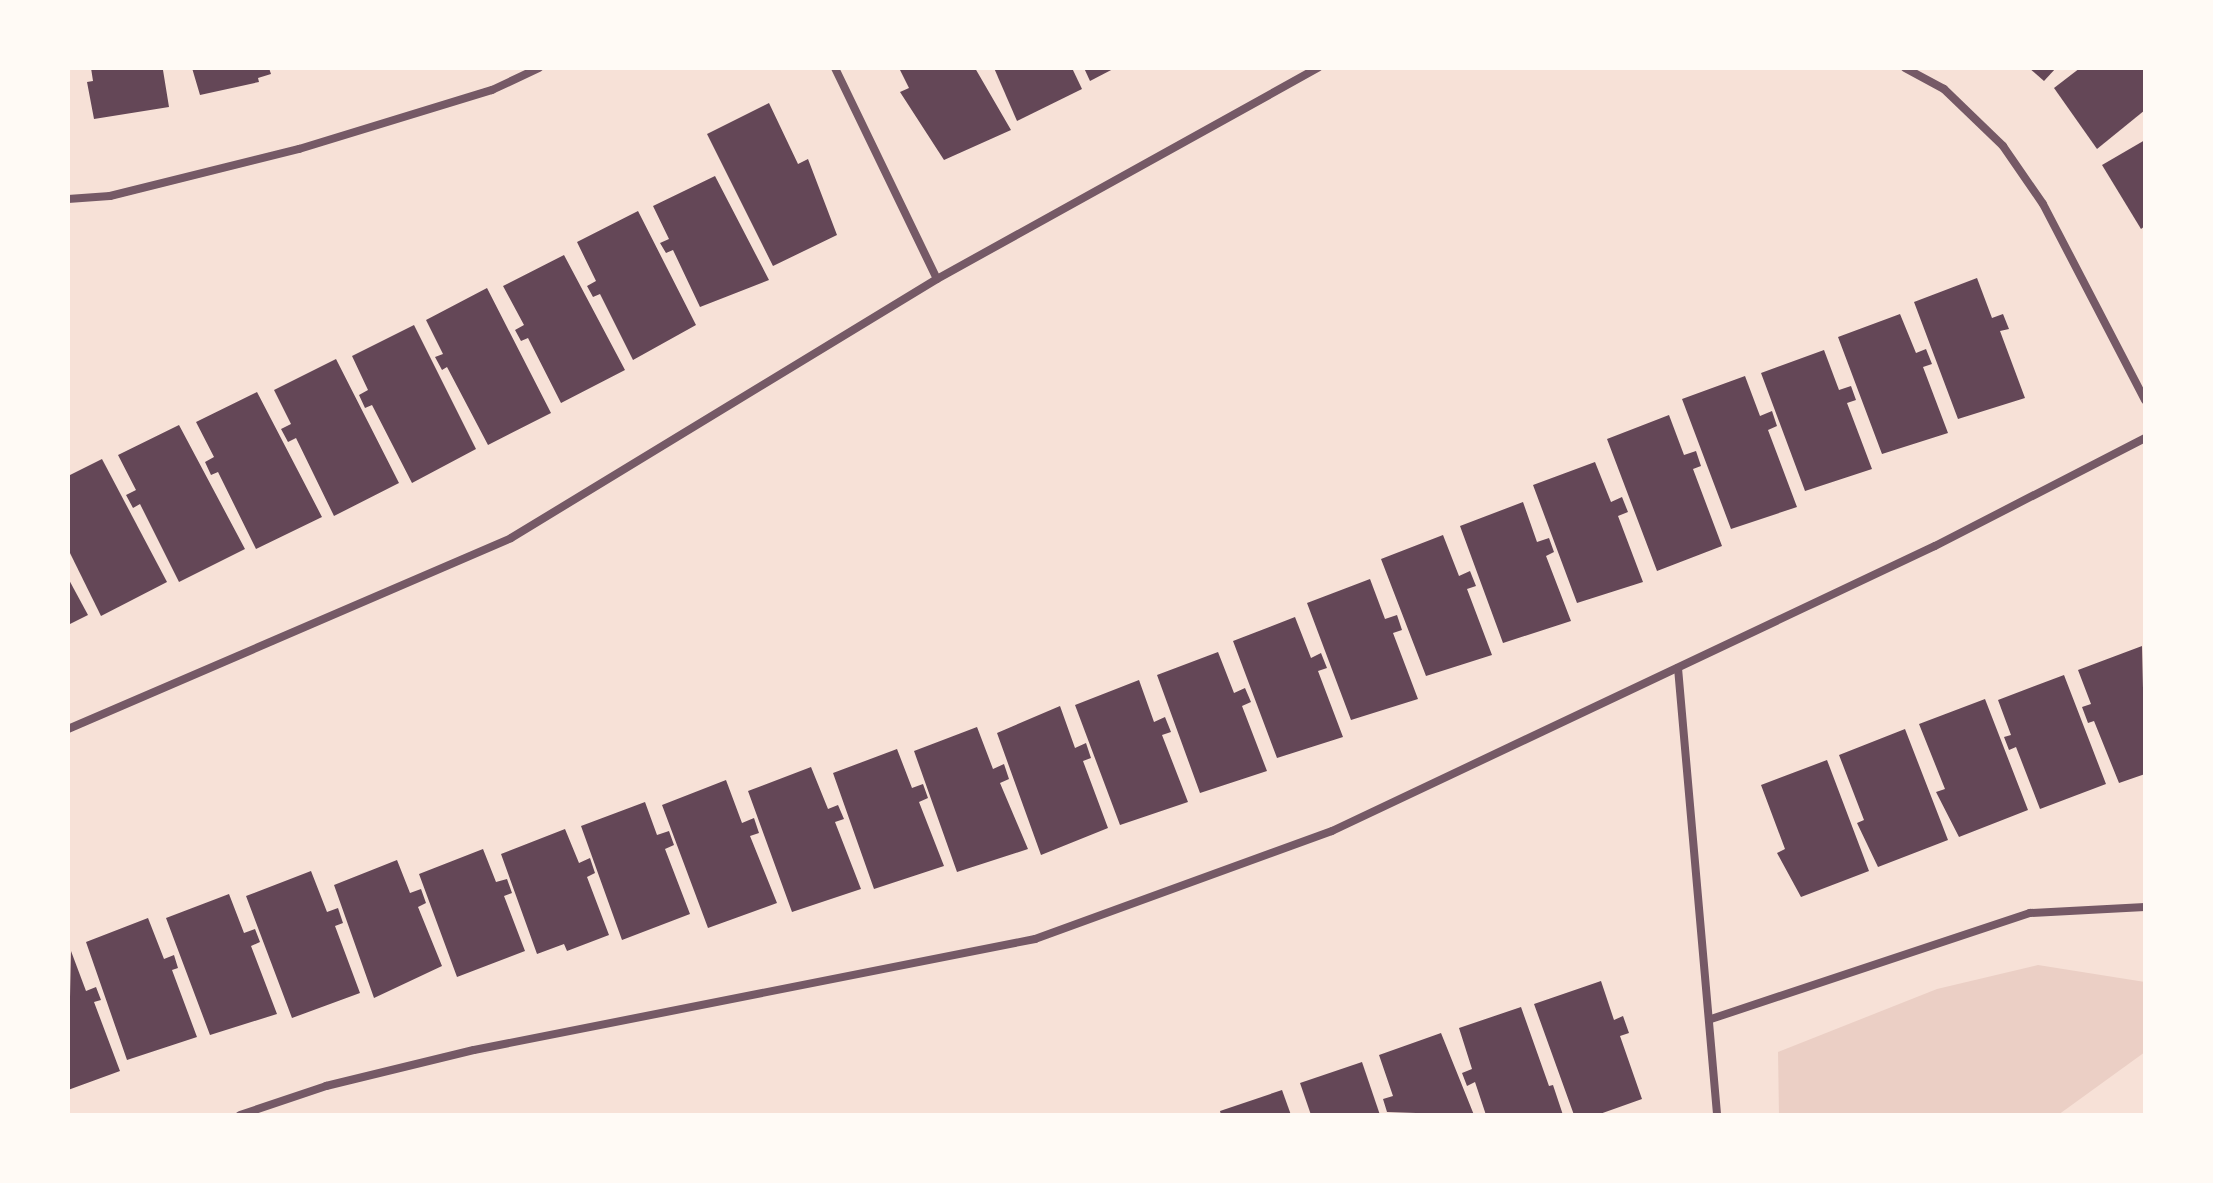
<!DOCTYPE html>
<style>
body{margin:0}
#map{position:relative;width:2213px;height:1183px;overflow:hidden;background:#f7e1d7;font-family:Karla,sans-serif}
div>[style]{position:absolute}
.green>*{inset:0;background:#ebcfc5}
.building>*{inset:0;background:#644757}
.minor>*{height:8px;margin:-4px;padding:0 4px;transform-origin:4px;border-radius:4px;background:#755966}
span{translate:-50% -50%;white-space:nowrap;text-align:center;line-height:1.15;-webkit-text-stroke:8px #fffaf5;paint-order:stroke}
.frame{position:absolute;inset:0;border:70px solid #fffaf5;pointer-events:none}
</style>
<div id="map">
<div class="green">
<i style="clip-path:polygon(2038px 965px,2145px 982px,2145px 1052px,2058px 1115px,1779px 1115px,1778px 1052px,1937px 989px)"></i>
</div>
<div class="building">
<i style="clip-path:polygon(91px 68px,163px 70px,169px 107px,94px 119px,87px 82px,93px 81px)"></i>
<i style="clip-path:polygon(192px 68px,269px 68px,271px 74px,258px 78px,259px 82px,200px 95px)"></i>
<i style="clip-path:polygon(899px 68px,975px 68px,1011px 130px,944px 160px,900px 92px,909px 88px)"></i>
<i style="clip-path:polygon(994px 68px,1072px 68px,1082px 89px,1017px 121px)"></i>
<i style="clip-path:polygon(1084px 68px,1115px 68px,1090px 81px)"></i>
<i style="clip-path:polygon(2029px 68px,2056px 68px,2044px 81px)"></i>
<i style="clip-path:polygon(2080px 68px,2145px 68px,2145px 110px,2097px 149px,2054px 88px)"></i>
<i style="clip-path:polygon(769px 103px,798px 164px,808px 159px,837px 235px,773px 266px,707px 134px)"></i>
<i style="clip-path:polygon(2145px 140px,2145px 226px,2141px 229px,2102px 165px)"></i>
<i style="clip-path:polygon(715px 176px,769px 280px,700px 307px,673px 250px,666px 253px,660px 243px,669px 239px,653px 206px)"></i>
<i style="clip-path:polygon(638px 211px,696px 325px,633px 360px,600px 294px,593px 297px,587px 286px,596px 281px,577px 242px)"></i>
<i style="clip-path:polygon(564px 255px,625px 370px,561px 403px,528px 338px,521px 341px,515px 330px,524px 325px,503px 286px)"></i>
<i style="clip-path:polygon(1977px 278px,1992px 318px,2003px 314px,2009px 329px,2000px 331px,2025px 398px,1958px 419px,1914px 302px)"></i>
<i style="clip-path:polygon(487px 288px,551px 413px,488px 445px,447px 367px,442px 370px,435px 357px,443px 354px,426px 320px)"></i>
<i style="clip-path:polygon(1900px 314px,1916px 353px,1926px 349px,1932px 364px,1923px 367px,1948px 433px,1882px 454px,1838px 337px)"></i>
<i style="clip-path:polygon(414px 325px,476px 449px,412px 483px,372px 405px,365px 408px,359px 395px,368px 390px,352px 356px)"></i>
<i style="clip-path:polygon(1824px 350px,1839px 390px,1851px 386px,1856px 400px,1847px 403px,1872px 469px,1805px 491px,1761px 373px)"></i>
<i style="clip-path:polygon(336px 359px,399px 483px,334px 516px,296px 438px,288px 442px,281px 429px,291px 424px,274px 390px)"></i>
<i style="clip-path:polygon(1745px 376px,1760px 416px,1772px 411px,1777px 426px,1768px 430px,1797px 507px,1731px 529px,1682px 399px)"></i>
<i style="clip-path:polygon(257px 392px,322px 517px,256px 549px,218px 472px,211px 475px,205px 462px,214px 457px,196px 422px)"></i>
<i style="clip-path:polygon(1669px 415px,1684px 455px,1696px 451px,1701px 466px,1693px 469px,1722px 546px,1657px 571px,1607px 439px)"></i>
<i style="clip-path:polygon(179px 425px,245px 549px,179px 582px,140px 504px,133px 508px,126px 495px,136px 490px,118px 455px)"></i>
<i style="clip-path:polygon(102px 459px,167px 582px,101px 616px,68px 549px,68px 476px)"></i>
<i style="clip-path:polygon(1595px 462px,1611px 502px,1622px 497px,1628px 512px,1618px 516px,1643px 582px,1577px 603px,1533px 485px)"></i>
<i style="clip-path:polygon(1523px 502px,1537px 542px,1549px 538px,1554px 552px,1546px 556px,1571px 621px,1503px 643px,1460px 526px)"></i>
<i style="clip-path:polygon(1443px 535px,1459px 576px,1470px 571px,1476px 586px,1467px 589px,1492px 655px,1426px 676px,1381px 559px)"></i>
<i style="clip-path:polygon(68px 578px,88px 615px,68px 625px)"></i>
<i style="clip-path:polygon(1370px 579px,1385px 619px,1397px 615px,1402px 630px,1393px 633px,1418px 699px,1351px 720px,1307px 603px)"></i>
<i style="clip-path:polygon(1295px 617px,1311px 658px,1321px 653px,1327px 668px,1318px 671px,1343px 737px,1277px 758px,1233px 641px)"></i>
<i style="clip-path:polygon(2142px 646px,2145px 774px,2119px 783px,2094px 721px,2088px 723px,2082px 707px,2091px 704px,2078px 670px)"></i>
<i style="clip-path:polygon(1218px 652px,1234px 693px,1245px 688px,1251px 702px,1242px 706px,1267px 771px,1200px 793px,1157px 675px)"></i>
<i style="clip-path:polygon(2064px 675px,2106px 784px,2040px 809px,2016px 747px,2009px 750px,2004px 737px,2011px 735px,1998px 700px)"></i>
<i style="clip-path:polygon(1139px 680px,1154px 722px,1165px 717px,1171px 732px,1162px 735px,1188px 802px,1120px 825px,1075px 705px)"></i>
<i style="clip-path:polygon(1985px 699px,2028px 810px,1959px 837px,1936px 792px,1945px 789px,1919px 724px)"></i>
<i style="clip-path:polygon(1060px 706px,1075px 748px,1086px 743px,1091px 758px,1083px 761px,1108px 828px,1041px 855px,997px 733px)"></i>
<i style="clip-path:polygon(977px 727px,993px 769px,1004px 764px,1009px 779px,1000px 783px,1028px 849px,957px 872px,914px 751px)"></i>
<i style="clip-path:polygon(1905px 729px,1948px 840px,1878px 867px,1857px 823px,1864px 820px,1839px 755px)"></i>
<i style="clip-path:polygon(897px 749px,912px 788px,923px 784px,928px 798px,919px 802px,944px 866px,874px 889px,833px 773px)"></i>
<i style="clip-path:polygon(1827px 760px,1869px 871px,1801px 897px,1777px 853px,1785px 849px,1761px 785px)"></i>
<i style="clip-path:polygon(811px 767px,828px 809px,838px 805px,844px 819px,835px 822px,861px 889px,792px 912px,748px 791px)"></i>
<i style="clip-path:polygon(726px 780px,742px 823px,754px 818px,759px 833px,750px 836px,777px 903px,708px 928px,662px 805px)"></i>
<i style="clip-path:polygon(645px 802px,657px 835px,669px 831px,674px 845px,665px 849px,690px 914px,622px 940px,581px 826px)"></i>
<i style="clip-path:polygon(565px 829px,579px 863px,590px 858px,595px 873px,587px 877px,609px 935px,567px 951px,564px 944px,537px 954px,501px 854px)"></i>
<i style="clip-path:polygon(483px 849px,496px 882px,507px 879px,512px 893px,504px 896px,525px 951px,457px 977px,419px 874px)"></i>
<i style="clip-path:polygon(397px 860px,410px 893px,421px 889px,426px 903px,418px 907px,442px 966px,374px 998px,334px 885px)"></i>
<i style="clip-path:polygon(311px 871px,327px 912px,338px 908px,343px 923px,335px 926px,360px 993px,292px 1018px,246px 896px)"></i>
<i style="clip-path:polygon(229px 894px,244px 933px,255px 929px,260px 942px,251px 946px,277px 1014px,210px 1035px,166px 918px)"></i>
<i style="clip-path:polygon(148px 918px,164px 959px,174px 955px,178px 968px,172px 970px,197px 1037px,127px 1060px,86px 942px)"></i>
<i style="clip-path:polygon(71px 951px,86px 991px,96px 987px,101px 1000px,94px 1002px,120px 1071px,68px 1090px)"></i>
<i style="clip-path:polygon(1601px 981px,1614px 1020px,1623px 1016px,1629px 1033px,1620px 1036px,1642px 1099px,1597px 1115px,1574px 1115px,1534px 1004px)"></i>
<i style="clip-path:polygon(1521px 1007px,1549px 1086px,1553px 1085px,1563px 1115px,1486px 1115px,1475px 1082px,1467px 1086px,1462px 1073px,1472px 1069px,1459px 1028px)"></i>
<i style="clip-path:polygon(1441px 1033px,1474px 1115px,1387px 1112px,1383px 1099px,1393px 1096px,1379px 1055px)"></i>
<i style="clip-path:polygon(1362px 1062px,1380px 1115px,1311px 1115px,1300px 1083px)"></i>
<i style="clip-path:polygon(1282px 1090px,1291px 1115px,1221px 1115px,1220px 1111px)"></i>
</div>
<div class="minor">
<i style="left:835px;top:68px;width:234px;rotate:64.2deg"></i>
<i style="left:1905px;top:68px;width:44px;rotate:28.3deg"></i>
<i style="left:1944px;top:89px;width:82px;rotate:44deg"></i>
<i style="left:2003px;top:146px;width:70px;rotate:55.4deg"></i>
<i style="left:2043px;top:204px;width:221px;rotate:62.5deg"></i>
<i style="left:68px;top:199px;width:42px;rotate:-4.1deg"></i>
<i style="left:110px;top:196px;width:195px;rotate:-14deg"></i>
<i style="left:299px;top:149px;width:202px;rotate:-17deg"></i>
<i style="left:492px;top:90px;width:52px;rotate:-25.1deg"></i>
<i style="left:1678px;top:668px;width:449px;rotate:85deg"></i>
<i style="left:68px;top:729px;width:482px;rotate:-23.3deg"></i>
<i style="left:511px;top:538px;width:499px;rotate:-31.3deg"></i>
<i style="left:937px;top:279px;width:436px;rotate:-29deg"></i>
<i style="left:1711px;top:1019px;width:336px;rotate:-18.4deg"></i>
<i style="left:2030px;top:913px;width:115px;rotate:-3deg"></i>
<i style="left:240px;top:1115px;width:91px;rotate:-18.6deg"></i>
<i style="left:326px;top:1086px;width:152px;rotate:-13.7deg"></i>
<i style="left:474px;top:1050px;width:572px;rotate:-11.19deg"></i>
<i style="left:1035px;top:939px;width:316px;rotate:-20deg"></i>
<i style="left:1332px;top:831px;width:667px;rotate:-25.3deg"></i>
<i style="left:1935px;top:546px;width:236px;rotate:-27.2deg"></i>
</div>
<div class="frame"></div>
</div>
